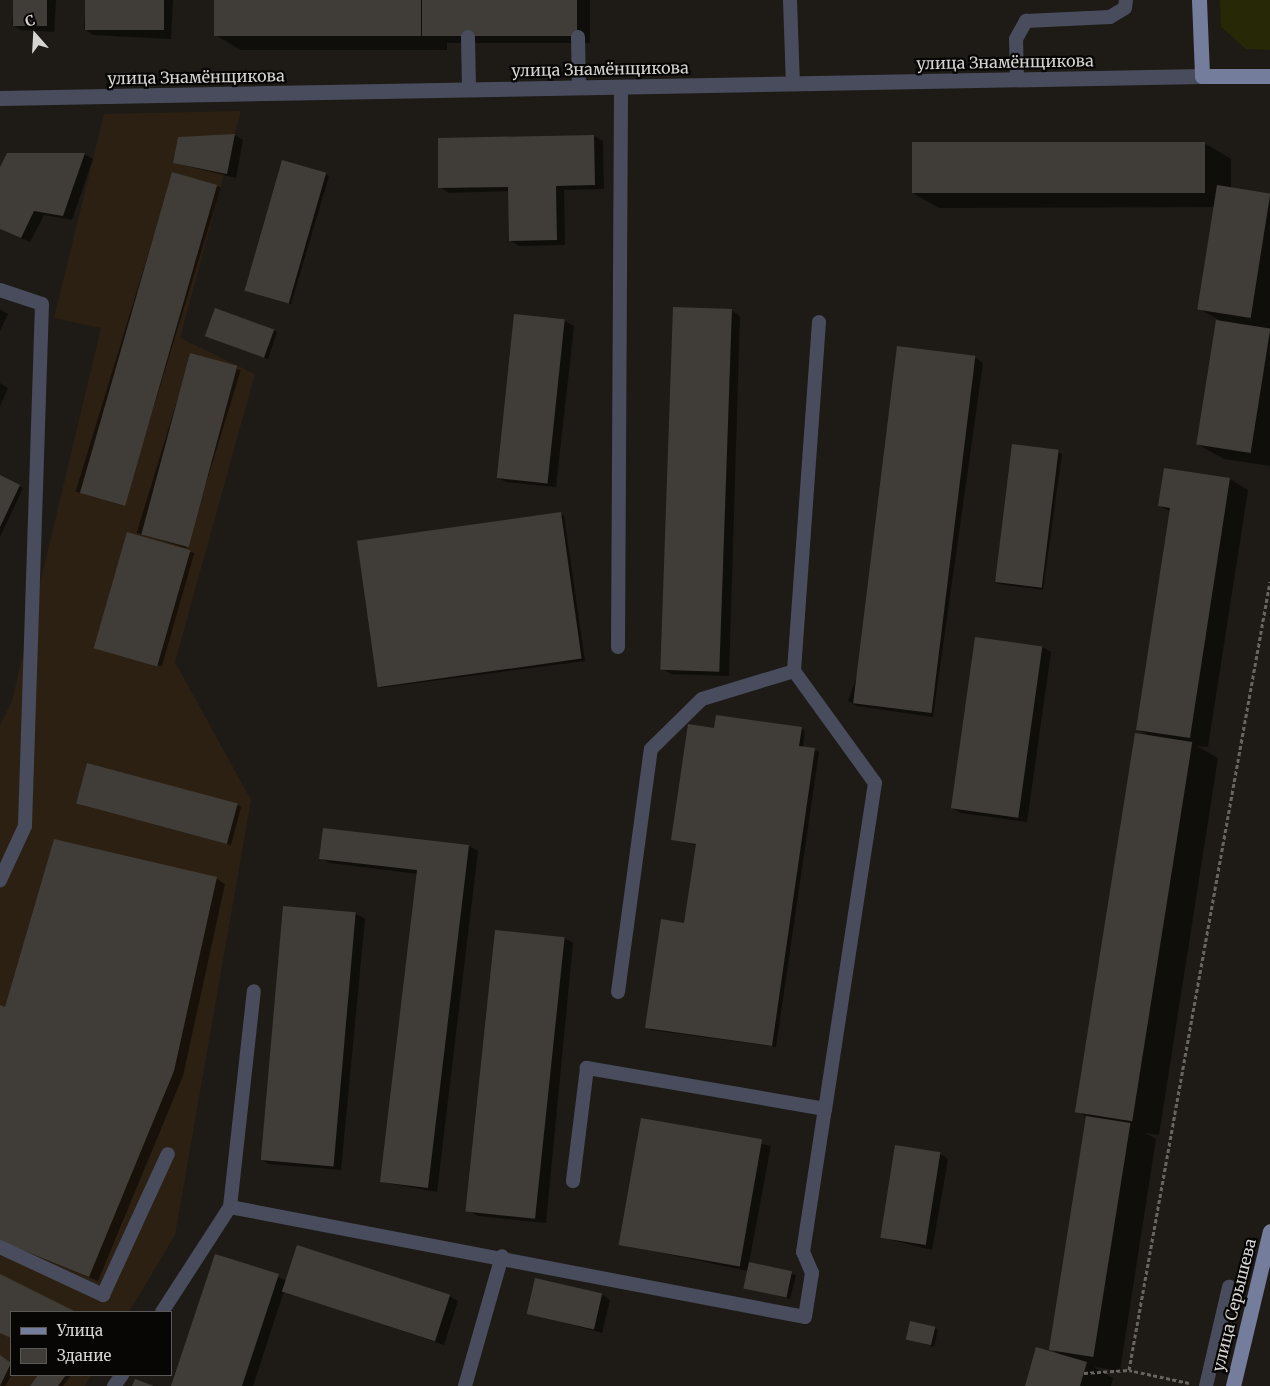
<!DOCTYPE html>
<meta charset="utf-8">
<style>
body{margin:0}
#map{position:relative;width:1270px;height:1386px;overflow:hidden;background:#1e1b16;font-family:Merriweather,serif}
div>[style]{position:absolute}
.industrial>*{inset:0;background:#2c2012}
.green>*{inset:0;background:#272805}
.shadow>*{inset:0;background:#0007;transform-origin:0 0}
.building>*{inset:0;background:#403c37;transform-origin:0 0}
.path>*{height:3px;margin-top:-1.5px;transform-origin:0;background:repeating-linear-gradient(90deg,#686561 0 4px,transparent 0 6.5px)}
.lane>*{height:14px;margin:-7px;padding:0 7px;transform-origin:7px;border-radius:7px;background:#484c5c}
.street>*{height:15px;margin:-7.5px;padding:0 7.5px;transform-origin:7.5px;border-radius:7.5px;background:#484c5c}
.primary>*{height:15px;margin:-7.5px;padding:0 7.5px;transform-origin:7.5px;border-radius:7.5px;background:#757d9d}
span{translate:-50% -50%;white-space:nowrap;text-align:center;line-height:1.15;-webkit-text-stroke:4.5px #070605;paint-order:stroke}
.street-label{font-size:16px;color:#d7d5d2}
.legend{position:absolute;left:10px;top:1311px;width:162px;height:65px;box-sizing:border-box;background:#070605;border:1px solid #5a5957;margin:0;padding:6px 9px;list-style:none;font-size:15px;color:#d7d5d2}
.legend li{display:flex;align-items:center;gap:10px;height:25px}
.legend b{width:25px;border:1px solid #5a5957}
.north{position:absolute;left:10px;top:10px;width:50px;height:50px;-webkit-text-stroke:4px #070605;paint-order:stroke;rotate:341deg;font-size:14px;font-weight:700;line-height:20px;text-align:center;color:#d7d5d2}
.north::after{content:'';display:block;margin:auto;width:18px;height:22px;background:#d7d5d2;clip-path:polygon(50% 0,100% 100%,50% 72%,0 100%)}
</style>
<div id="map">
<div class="industrial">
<i style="clip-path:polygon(241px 111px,180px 338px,255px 374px,175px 662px,251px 800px,175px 1235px,129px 1312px,11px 1312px,11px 1375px,91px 1375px,85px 1386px,0 1386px,0 881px,6px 864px,0 861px,0 725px,12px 701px,101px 328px,54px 318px,104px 114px)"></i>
</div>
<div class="green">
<i style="clip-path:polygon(1220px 0,1270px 0,1270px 50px,1246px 49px,1221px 27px)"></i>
</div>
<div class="shadow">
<i style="clip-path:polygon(14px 0,56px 0,54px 32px,21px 30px,12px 25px)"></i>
<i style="clip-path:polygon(86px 0,173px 0,171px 39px,93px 35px,84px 29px)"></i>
<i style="clip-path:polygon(215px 0,590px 0,590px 43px,447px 43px,447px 50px,241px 50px,215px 35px)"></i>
<i style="clip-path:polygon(235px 135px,243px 140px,236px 178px,174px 163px,179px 138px)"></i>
<i style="clip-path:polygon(594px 136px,603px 141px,604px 189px,564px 190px,565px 245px,519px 246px,510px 240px,509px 191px,449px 193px,440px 187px)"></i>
<i style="clip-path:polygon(1204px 143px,1231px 159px,1231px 188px,1270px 194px,1270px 466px,1224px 459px,1197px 444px,1222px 322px,1198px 308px,1214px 207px,939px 208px,913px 193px)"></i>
<i style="clip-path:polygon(84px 154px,93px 159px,72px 220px,44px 215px,30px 242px,0 229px,0 170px)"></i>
<i style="left:173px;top:173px;width:50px;height:333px;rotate:17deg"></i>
<i style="clip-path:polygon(325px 174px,329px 176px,291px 304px,249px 291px)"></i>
<i style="clip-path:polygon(0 309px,8px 314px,0 331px)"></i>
<i style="clip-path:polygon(731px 310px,740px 316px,729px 676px,671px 674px,662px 669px)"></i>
<i style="clip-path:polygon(515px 315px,565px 321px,574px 326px,556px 487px,506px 482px,497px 477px)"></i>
<i style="clip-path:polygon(273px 330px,277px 332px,268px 359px,206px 336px)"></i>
<i style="left:191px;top:355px;width:52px;height:186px;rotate:17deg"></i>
<i style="clip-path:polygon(974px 357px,983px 363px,933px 717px,857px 706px,848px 701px)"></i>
<i style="clip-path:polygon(0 383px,8px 388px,0 406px)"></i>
<i style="clip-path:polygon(1058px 452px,1062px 454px,1043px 590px,998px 584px,994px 581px)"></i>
<i style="clip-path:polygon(0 477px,23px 488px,0 537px)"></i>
<i style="clip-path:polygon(1230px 479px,1248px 490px,1208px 747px,1197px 746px,1218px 758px,1159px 1135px,1145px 1133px,1156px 1139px,1120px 1371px,1094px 1367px,1113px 1378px,1111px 1386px,1026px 1386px,1060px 1355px,1051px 1349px,1087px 1117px,1077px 1111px,1150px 736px,1137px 729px,1171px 512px,1160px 506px)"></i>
<i style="clip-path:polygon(560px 514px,564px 516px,585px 661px,379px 688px)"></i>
<i style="left:128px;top:534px;width:69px;height:118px;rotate:16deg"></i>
<i style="clip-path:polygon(1042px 647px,1051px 652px,1027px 822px,961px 813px,952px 808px)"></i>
<i style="clip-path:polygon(801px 728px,805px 731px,803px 747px,819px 752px,776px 1047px,651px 1030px,647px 1027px,685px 924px,697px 845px,672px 840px)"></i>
<i style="clip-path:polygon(237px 804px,241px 807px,231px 845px,81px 805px)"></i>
<i style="clip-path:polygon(324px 829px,469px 846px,478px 851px,437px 1192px,381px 1182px,418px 874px,330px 863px,321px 858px)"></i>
<i style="clip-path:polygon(217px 879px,225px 884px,183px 1076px,98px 1281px,0 1241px,0 1006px,6px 1009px)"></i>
<i style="clip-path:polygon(356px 914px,365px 919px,341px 1170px,269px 1164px,260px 1159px)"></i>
<i style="clip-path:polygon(564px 938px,573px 943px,546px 1223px,478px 1216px,469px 1211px)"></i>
<i style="clip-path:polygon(642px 1119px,771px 1146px,749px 1263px,796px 1275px,790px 1299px,745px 1287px,748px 1271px,619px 1244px)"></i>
<i style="clip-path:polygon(939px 1153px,948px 1159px,932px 1250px,880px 1237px)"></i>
<i style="clip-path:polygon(216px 1255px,286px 1280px,449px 1296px,458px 1301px,444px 1345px,284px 1291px,253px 1386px,173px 1386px)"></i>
<i style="clip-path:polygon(0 1276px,74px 1312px,11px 1312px,11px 1337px,0 1332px)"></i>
<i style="clip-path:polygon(601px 1294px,610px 1300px,602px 1333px,528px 1313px)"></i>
<i style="clip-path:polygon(934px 1328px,938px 1330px,934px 1347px,907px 1338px)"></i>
<i style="clip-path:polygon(0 1357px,11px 1364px,12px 1375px,5px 1386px,0 1386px)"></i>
<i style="clip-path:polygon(39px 1375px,71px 1375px,63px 1386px,32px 1386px)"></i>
</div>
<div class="building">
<i style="left:13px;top:0;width:34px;height:26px"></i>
<i style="left:85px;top:0;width:79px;height:30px"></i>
<i style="left:214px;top:0;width:207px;height:36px"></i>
<i style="left:422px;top:0;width:155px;height:36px"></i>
<i style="clip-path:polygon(235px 134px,227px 174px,173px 163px,178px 137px)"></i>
<i style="clip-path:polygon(594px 135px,595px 185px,556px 186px,557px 240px,509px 241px,508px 187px,438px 188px,438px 138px)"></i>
<i style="left:1205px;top:142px;width:51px;height:293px;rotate:90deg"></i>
<i style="clip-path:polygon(7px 153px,85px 153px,63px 216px,34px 211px,21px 238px,0 229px,0 167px)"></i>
<i style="left:282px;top:160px;width:46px;height:136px;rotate:16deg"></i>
<i style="left:172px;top:172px;width:47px;height:334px;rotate:16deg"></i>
<i style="left:1217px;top:185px;width:54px;height:126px;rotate:9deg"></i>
<i style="left:673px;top:307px;width:59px;height:363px;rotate:2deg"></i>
<i style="left:215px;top:308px;width:63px;height:30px;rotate:20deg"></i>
<i style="left:514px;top:314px;width:51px;height:165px;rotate:6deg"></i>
<i style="left:1216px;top:320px;width:55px;height:126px;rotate:9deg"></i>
<i style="left:897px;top:346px;width:79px;height:360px;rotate:7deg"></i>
<i style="left:190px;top:353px;width:49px;height:188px;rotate:15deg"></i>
<i style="left:1012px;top:444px;width:47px;height:139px;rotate:7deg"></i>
<i style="clip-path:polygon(1164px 468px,1230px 478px,1190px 738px,1136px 730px,1170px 508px,1158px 506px)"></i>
<i style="clip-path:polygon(0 475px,20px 485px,0 527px)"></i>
<i style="left:561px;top:512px;width:148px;height:206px;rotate:82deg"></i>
<i style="left:127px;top:532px;width:66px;height:121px;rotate:16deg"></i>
<i style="left:975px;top:637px;width:68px;height:173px;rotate:8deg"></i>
<i style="clip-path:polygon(716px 715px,802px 727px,799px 746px,815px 748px,772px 1046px,645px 1028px,661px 919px,684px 923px,696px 844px,671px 840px,688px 724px,714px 728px)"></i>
<i style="left:1135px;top:733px;width:58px;height:384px;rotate:9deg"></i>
<i style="left:87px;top:763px;width:156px;height:42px;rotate:15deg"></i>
<i style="clip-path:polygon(323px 828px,469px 845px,428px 1188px,380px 1182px,417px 870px,319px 859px)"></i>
<i style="clip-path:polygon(54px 839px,217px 877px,174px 1071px,89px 1277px,0 1241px,0 1005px,5px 1007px)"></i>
<i style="left:283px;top:906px;width:73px;height:255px;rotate:5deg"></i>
<i style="left:495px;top:930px;width:70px;height:283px;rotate:6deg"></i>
<i style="left:1086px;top:1116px;width:45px;height:237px;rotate:9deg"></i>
<i style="left:641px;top:1118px;width:123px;height:129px;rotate:10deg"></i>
<i style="left:895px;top:1145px;width:46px;height:94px;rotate:9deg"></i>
<i style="left:297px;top:1245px;width:161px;height:49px;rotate:18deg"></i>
<i style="clip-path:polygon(215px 1254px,279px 1274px,242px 1386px,171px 1386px)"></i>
<i style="left:749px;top:1262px;width:44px;height:27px;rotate:12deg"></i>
<i style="clip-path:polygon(0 1274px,76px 1312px,11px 1312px,11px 1338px,0 1333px)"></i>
<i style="left:535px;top:1278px;width:69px;height:37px;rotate:13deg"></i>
<i style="left:910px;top:1321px;width:26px;height:19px;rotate:13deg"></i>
<i style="clip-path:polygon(1036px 1347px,1087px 1362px,1080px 1386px,1025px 1386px)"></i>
<i style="clip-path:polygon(0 1355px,11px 1363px,0 1386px)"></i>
<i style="clip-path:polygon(38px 1375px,66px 1375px,58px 1386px,30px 1386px)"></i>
<i style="clip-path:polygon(135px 1379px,154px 1386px,132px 1386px)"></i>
</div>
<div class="path">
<i style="left:1084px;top:1373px;width:45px;rotate:-3.8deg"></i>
<i style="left:1189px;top:1383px;width:61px;rotate:-167.8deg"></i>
<i style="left:1129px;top:1370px;width:801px;rotate:-79.86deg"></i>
</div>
<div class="lane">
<i style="left:790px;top:0;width:84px;rotate:88deg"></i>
<i style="left:468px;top:37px;width:52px;rotate:88.9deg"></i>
<i style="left:578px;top:37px;width:50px;rotate:88.9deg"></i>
<i style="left:1017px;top:80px;width:41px;rotate:-91.4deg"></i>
<i style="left:1016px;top:39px;width:21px;rotate:-61deg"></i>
<i style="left:1026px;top:21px;width:84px;rotate:-2.7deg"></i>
<i style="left:1110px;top:17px;width:17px;rotate:-31deg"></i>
<i style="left:1125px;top:8px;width:8px;rotate:-83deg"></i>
<i style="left:0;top:290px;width:44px;rotate:18.4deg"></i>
<i style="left:42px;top:304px;width:522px;rotate:91.87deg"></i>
<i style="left:25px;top:826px;width:60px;rotate:114.8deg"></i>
<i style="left:819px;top:322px;width:350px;rotate:94.1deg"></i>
<i style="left:794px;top:671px;width:138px;rotate:54.1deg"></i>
<i style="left:875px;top:783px;width:330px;rotate:98.7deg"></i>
<i style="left:618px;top:647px;width:560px;rotate:-89.69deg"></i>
<i style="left:618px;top:992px;width:245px;rotate:-82.3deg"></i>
<i style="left:651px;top:749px;width:71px;rotate:-44.4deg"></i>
<i style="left:702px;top:699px;width:96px;rotate:-16.9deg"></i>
<i style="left:230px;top:1207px;width:217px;rotate:-83.7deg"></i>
<i style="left:0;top:1247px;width:114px;rotate:25deg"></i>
<i style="left:103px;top:1295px;width:155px;rotate:-65.3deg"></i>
<i style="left:162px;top:1312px;width:125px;rotate:-57.1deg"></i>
<i style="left:230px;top:1207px;width:585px;rotate:10.83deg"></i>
<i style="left:805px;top:1317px;width:45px;rotate:-81deg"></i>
<i style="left:812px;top:1273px;width:23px;rotate:-113deg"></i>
<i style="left:803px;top:1252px;width:145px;rotate:-81.3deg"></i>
<i style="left:825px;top:1109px;width:242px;rotate:-170.2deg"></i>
<i style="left:587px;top:1068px;width:114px;rotate:97.1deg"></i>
<i style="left:114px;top:1386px;width:14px;rotate:-54deg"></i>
<i style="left:465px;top:1386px;width:135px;rotate:-74.1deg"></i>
<i style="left:1206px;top:1386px;width:102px;rotate:-76.9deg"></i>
</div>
<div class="street">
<i style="left:0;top:98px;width:1202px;rotate:-1.05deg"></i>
</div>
<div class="primary">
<i style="left:1199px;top:0;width:76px;rotate:87.7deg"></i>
<i style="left:1202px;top:76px;width:68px"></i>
<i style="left:1233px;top:1386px;width:159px;rotate:-76.6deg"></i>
</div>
<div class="street-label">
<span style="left:1005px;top:62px;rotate:-1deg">улица Знамёнщикова</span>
<span style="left:600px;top:69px;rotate:-1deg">улица Знамёнщикова</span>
<span style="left:196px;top:77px;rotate:-1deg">улица Знамёнщикова</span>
<span style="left:1234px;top:1305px;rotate:-76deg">улица Серышева</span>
</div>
<ul class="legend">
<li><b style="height:6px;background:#757d9d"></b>Улица</li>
<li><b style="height:14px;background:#403c37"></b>Здание</li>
</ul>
<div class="north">С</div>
</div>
